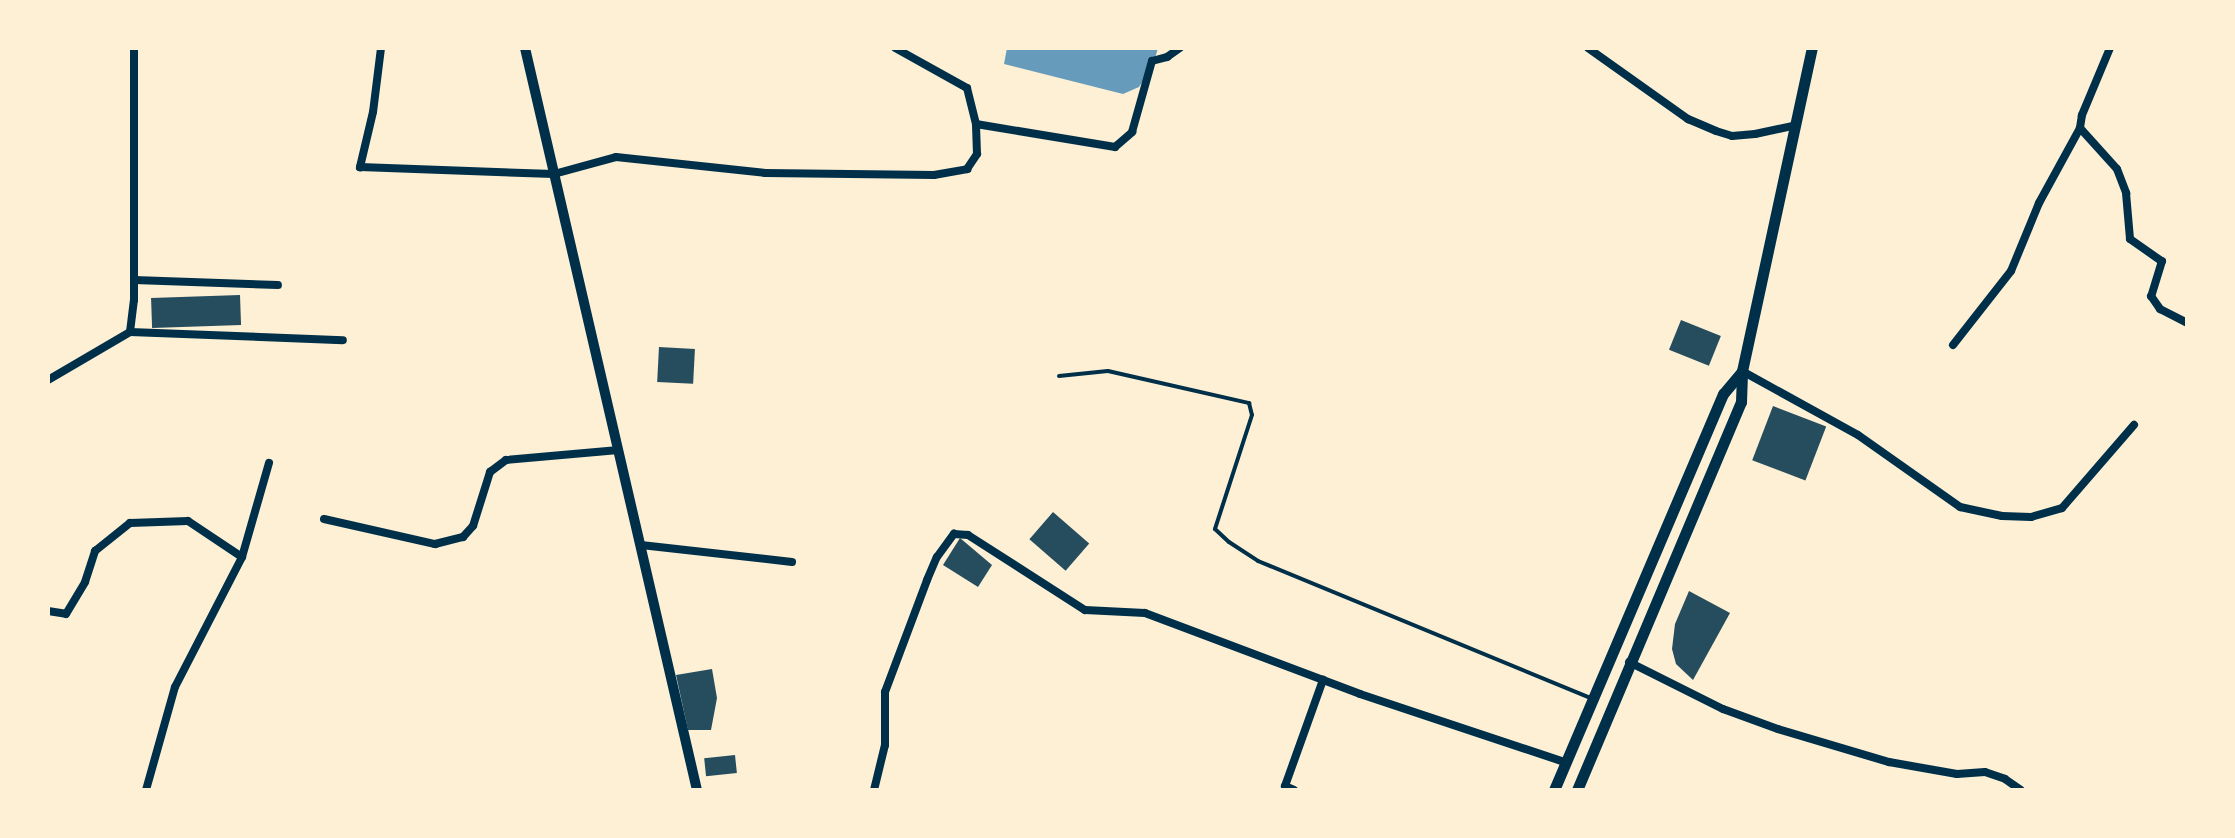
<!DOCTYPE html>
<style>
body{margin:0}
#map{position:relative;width:2235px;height:838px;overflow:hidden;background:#fdf0d5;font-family:"PT Serif",serif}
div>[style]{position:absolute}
.water>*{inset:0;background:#669bbc}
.building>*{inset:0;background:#264d5e;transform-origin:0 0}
.service>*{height:4px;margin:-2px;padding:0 2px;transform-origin:2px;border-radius:2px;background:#003049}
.minor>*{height:8px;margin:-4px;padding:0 4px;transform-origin:4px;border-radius:4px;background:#003049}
.tertiary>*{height:10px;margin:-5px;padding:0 5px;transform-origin:5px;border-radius:5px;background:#003049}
.secondary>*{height:11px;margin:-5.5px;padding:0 5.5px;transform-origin:5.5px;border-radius:5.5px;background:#003049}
span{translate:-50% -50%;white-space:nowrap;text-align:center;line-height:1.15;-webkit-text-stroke:7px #fdf0d5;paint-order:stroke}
.frame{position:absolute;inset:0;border:50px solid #fdf0d5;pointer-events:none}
</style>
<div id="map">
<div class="water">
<i style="clip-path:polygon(1007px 48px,1158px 48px,1153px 65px,1139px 87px,1123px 94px,1004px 64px)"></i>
</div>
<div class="building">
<i style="left:240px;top:295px;width:30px;height:89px;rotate:88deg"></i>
<i style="left:1681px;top:320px;width:43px;height:32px;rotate:22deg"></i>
<i style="left:659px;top:347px;width:36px;height:35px;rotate:3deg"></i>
<i style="left:1773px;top:406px;width:57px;height:58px;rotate:21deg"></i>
<i style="left:1053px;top:512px;width:48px;height:36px;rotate:41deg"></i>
<i style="clip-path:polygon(960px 538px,992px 565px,978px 587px,943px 565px)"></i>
<i style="clip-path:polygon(1689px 591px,1730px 613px,1693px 680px,1676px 664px,1672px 649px,1675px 624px)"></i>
<i style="clip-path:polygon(712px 669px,717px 698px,711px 730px,688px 730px,676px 675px)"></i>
<i style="left:735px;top:755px;width:18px;height:31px;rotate:84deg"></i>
</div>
<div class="service">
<i style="left:1059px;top:376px;width:49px;rotate:-5.8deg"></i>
<i style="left:1108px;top:371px;width:145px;rotate:12.8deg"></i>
<i style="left:1249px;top:403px;width:12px;rotate:76deg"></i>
<i style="left:1252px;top:415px;width:120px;rotate:108deg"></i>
<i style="left:1215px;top:529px;width:19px;rotate:43deg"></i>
<i style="left:1229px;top:542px;width:35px;rotate:33deg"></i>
<i style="left:1258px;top:561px;width:360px;rotate:22.4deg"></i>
</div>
<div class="minor">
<i style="left:381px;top:48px;width:64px;rotate:97.1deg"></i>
<i style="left:373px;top:112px;width:57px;rotate:103.3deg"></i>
<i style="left:360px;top:167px;width:194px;rotate:2.1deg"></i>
<i style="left:554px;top:174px;width:64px;rotate:-15.3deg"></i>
<i style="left:616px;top:157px;width:150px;rotate:6.1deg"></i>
<i style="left:765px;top:173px;width:169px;rotate:0.7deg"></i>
<i style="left:934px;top:175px;width:34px;rotate:-10deg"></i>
<i style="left:967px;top:169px;width:18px;rotate:-56deg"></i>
<i style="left:977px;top:154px;width:30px;rotate:-92deg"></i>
<i style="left:976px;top:124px;width:37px;rotate:-104deg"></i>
<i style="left:967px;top:88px;width:82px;rotate:-150.9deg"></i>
<i style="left:1588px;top:48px;width:123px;rotate:35.4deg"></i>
<i style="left:1688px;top:119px;width:30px;rotate:23deg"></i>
<i style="left:1716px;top:131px;width:17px;rotate:17deg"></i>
<i style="left:1732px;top:136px;width:23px;rotate:-5deg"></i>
<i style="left:1755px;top:134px;width:40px;rotate:-12deg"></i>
<i style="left:2110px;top:48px;width:73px;rotate:112.7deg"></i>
<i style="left:2082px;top:115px;width:13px;rotate:99deg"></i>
<i style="left:2080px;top:128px;width:55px;rotate:47.9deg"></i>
<i style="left:2117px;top:169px;width:26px;rotate:69deg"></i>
<i style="left:2126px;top:193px;width:46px;rotate:85deg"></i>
<i style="left:2130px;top:239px;width:39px;rotate:35deg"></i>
<i style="left:2162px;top:261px;width:37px;rotate:107deg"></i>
<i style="left:2151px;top:296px;width:16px;rotate:55deg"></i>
<i style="left:2160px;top:309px;width:30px;rotate:27deg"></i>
<i style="left:976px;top:124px;width:141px;rotate:9.4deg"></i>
<i style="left:1115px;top:147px;width:23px;rotate:-41deg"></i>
<i style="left:1132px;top:132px;width:74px;rotate:-74.3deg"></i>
<i style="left:1152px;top:61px;width:16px;rotate:-15deg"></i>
<i style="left:1167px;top:57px;width:16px;rotate:-35deg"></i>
<i style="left:134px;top:280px;width:144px;rotate:2deg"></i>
<i style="left:130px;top:332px;width:32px;rotate:-83deg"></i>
<i style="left:134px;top:300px;width:252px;rotate:-90deg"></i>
<i style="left:1953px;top:345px;width:94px;rotate:-51.9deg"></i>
<i style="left:2011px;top:271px;width:74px;rotate:-67.6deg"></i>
<i style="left:2039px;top:203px;width:85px;rotate:-61.3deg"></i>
<i style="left:1742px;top:371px;width:132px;rotate:28.9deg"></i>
<i style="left:1858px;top:435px;width:125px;rotate:35.2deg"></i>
<i style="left:1960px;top:507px;width:43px;rotate:12.1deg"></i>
<i style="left:2002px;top:516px;width:29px;rotate:2deg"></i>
<i style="left:2031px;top:517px;width:32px;rotate:-16deg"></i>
<i style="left:2062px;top:508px;width:110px;rotate:-49.1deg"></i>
<i style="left:48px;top:380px;width:95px;rotate:-30.3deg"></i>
<i style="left:130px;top:332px;width:213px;rotate:2.2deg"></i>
<i style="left:324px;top:519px;width:114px;rotate:12.7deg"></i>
<i style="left:435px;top:544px;width:29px;rotate:-14deg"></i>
<i style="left:463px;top:537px;width:15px;rotate:-48deg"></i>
<i style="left:473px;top:526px;width:57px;rotate:-72.5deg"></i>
<i style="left:490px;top:472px;width:20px;rotate:-37deg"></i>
<i style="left:506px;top:460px;width:113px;rotate:-5.1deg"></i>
<i style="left:641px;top:545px;width:152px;rotate:6.4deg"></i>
<i style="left:48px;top:611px;width:18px;rotate:9deg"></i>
<i style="left:66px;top:614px;width:37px;rotate:-59deg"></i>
<i style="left:85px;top:582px;width:33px;rotate:-72deg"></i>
<i style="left:95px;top:551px;width:45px;rotate:-38.7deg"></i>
<i style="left:130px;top:523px;width:58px;rotate:-2deg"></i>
<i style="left:188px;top:521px;width:65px;rotate:33.7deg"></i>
<i style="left:242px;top:557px;width:98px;rotate:-74deg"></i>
<i style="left:1629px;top:662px;width:105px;rotate:26.6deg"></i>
<i style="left:1723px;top:709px;width:59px;rotate:20deg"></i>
<i style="left:1778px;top:729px;width:116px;rotate:16.6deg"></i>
<i style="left:1889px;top:762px;width:69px;rotate:10deg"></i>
<i style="left:1957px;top:774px;width:28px;rotate:-4deg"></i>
<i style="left:1985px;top:772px;width:21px;rotate:19deg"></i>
<i style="left:2005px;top:779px;width:19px;rotate:35deg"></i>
<i style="left:146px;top:790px;width:107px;rotate:-74.3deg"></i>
<i style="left:175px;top:687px;width:146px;rotate:-62.7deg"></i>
<i style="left:874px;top:790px;width:46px;rotate:-76.3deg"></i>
<i style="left:885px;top:745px;width:53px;rotate:-90deg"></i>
<i style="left:885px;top:692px;width:120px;rotate:-69.4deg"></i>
<i style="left:927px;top:580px;width:25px;rotate:-67deg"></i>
<i style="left:937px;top:557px;width:29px;rotate:-54deg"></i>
<i style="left:954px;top:534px;width:14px;rotate:4deg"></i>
<i style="left:968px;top:535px;width:139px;rotate:32.7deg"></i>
<i style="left:1085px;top:610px;width:60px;rotate:2.9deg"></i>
<i style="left:1145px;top:613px;width:230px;rotate:20.6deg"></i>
<i style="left:1360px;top:694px;width:215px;rotate:18.4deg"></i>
<i style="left:1294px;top:790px;width:10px;rotate:-156deg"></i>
<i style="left:1285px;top:786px;width:113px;rotate:-70.3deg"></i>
</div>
<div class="tertiary">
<i style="left:525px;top:48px;width:762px;rotate:76.95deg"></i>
</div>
<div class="secondary">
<i style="left:1554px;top:790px;width:431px;rotate:-66.9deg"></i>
<i style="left:1723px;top:394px;width:30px;rotate:-50deg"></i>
<i style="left:1577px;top:790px;width:421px;rotate:-67.1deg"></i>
<i style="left:1741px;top:402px;width:31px;rotate:-88deg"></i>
<i style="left:1742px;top:371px;width:330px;rotate:-77.8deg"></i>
</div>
<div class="frame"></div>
</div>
